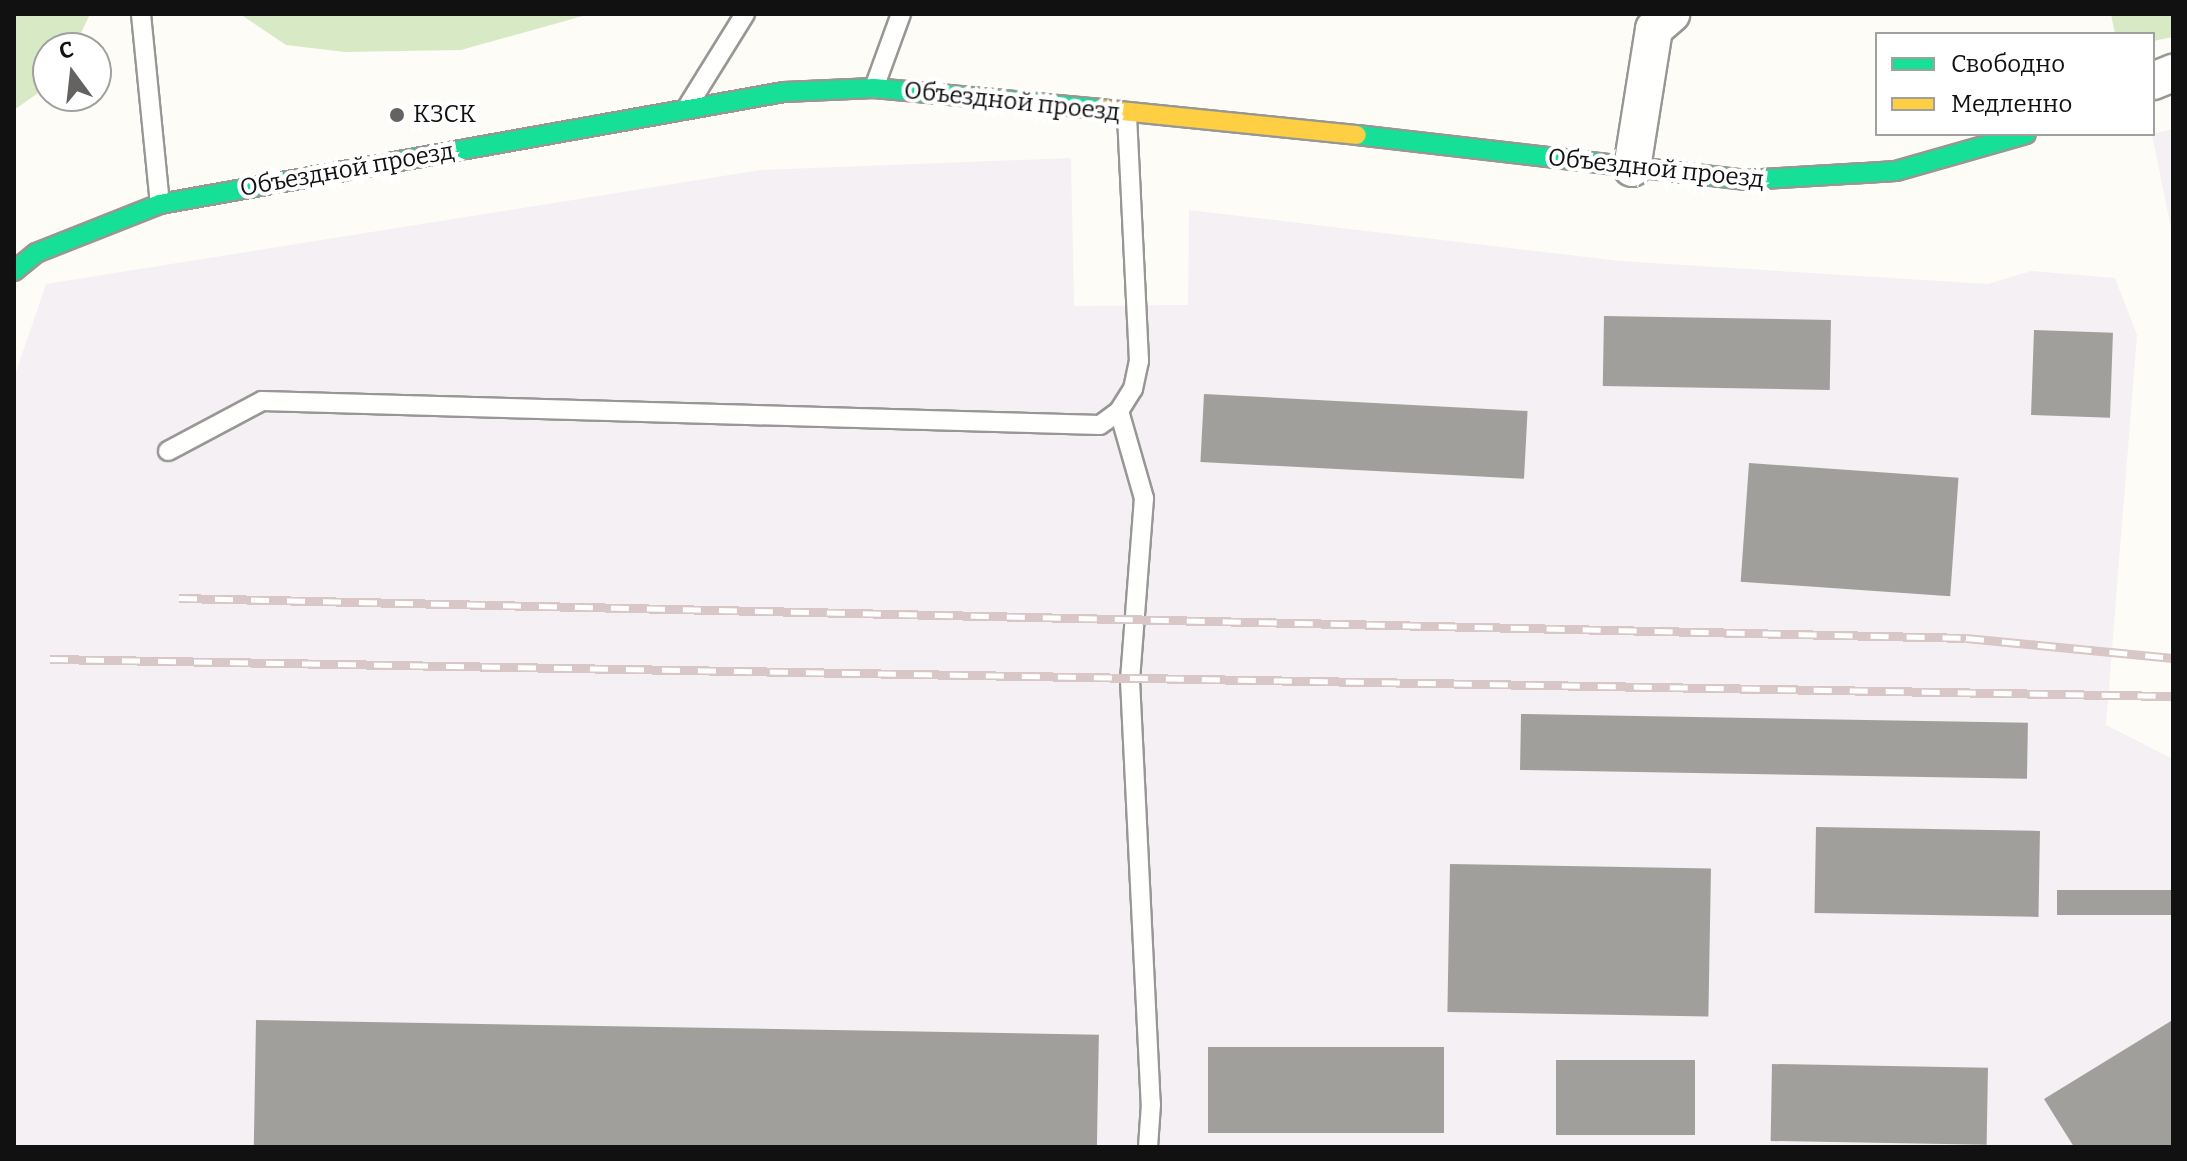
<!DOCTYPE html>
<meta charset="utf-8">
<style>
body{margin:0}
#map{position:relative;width:2187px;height:1161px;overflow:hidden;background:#fdfcf7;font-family:Bitter,serif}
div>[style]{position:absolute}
.industrial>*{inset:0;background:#f5f0f3}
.forest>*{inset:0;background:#d8eac5}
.building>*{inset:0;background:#a19f9c;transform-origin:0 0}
.roads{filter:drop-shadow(2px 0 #979795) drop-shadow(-2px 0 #979795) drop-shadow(0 2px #979795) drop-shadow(0 -2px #979795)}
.lane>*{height:18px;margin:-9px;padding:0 9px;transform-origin:9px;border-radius:9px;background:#fffffe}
.street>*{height:36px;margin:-18px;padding:0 18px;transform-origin:18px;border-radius:18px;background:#fffffe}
.fast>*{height:18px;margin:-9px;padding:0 9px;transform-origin:9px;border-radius:9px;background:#16e098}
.slow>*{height:18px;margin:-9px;padding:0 9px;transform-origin:9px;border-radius:9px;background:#ffcf43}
.rail>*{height:9px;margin-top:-4.5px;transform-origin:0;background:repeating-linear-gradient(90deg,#fff 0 18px,#d9c6c7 0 36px);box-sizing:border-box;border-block:2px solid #d9c6c7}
.dots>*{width:22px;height:22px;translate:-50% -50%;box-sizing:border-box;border:4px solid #fff;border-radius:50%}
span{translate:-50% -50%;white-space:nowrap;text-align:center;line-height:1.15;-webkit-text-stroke:8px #fff;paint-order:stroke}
.street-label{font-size:24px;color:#111}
.poi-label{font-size:24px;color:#111}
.left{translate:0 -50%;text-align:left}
.frame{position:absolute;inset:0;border:16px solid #111;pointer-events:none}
.legend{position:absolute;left:1875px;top:32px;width:280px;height:104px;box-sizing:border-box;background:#fff;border:2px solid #a0a0a0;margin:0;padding:10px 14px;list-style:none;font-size:24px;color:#111}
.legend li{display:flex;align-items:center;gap:16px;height:40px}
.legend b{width:40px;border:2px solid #a0a0a0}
.north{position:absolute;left:32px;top:32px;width:80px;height:80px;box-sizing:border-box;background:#fff;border:2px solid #a0a0a0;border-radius:50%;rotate:345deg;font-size:22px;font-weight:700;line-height:32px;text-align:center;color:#111}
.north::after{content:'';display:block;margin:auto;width:28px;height:36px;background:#646362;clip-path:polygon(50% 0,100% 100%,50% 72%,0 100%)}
</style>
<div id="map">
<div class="industrial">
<i style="clip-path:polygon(2173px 129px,2173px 238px,2152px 134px)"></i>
<i style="clip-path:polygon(1071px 158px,1074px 306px,1188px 305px,1189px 210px,1620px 261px,1988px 284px,2031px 271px,2115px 278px,2137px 335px,2106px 725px,2173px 759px,2173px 1147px,14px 1147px,14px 378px,46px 284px,761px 170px)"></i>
</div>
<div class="forest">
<i style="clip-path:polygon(14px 14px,90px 14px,74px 48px,48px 48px,48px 86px,14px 110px)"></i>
<i style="clip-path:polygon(240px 14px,590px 14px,461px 50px,345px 52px,286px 45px)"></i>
<i style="clip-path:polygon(2111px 14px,2173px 14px,2173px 37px,2153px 41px,2153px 34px,2115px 34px)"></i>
</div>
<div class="building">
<i style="left:1604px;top:316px;width:227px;height:70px;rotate:1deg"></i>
<i style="left:2034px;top:330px;width:79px;height:85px;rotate:2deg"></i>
<i style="left:1204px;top:394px;width:324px;height:68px;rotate:3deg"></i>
<i style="left:1749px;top:463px;width:210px;height:119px;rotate:4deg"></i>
<i style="left:1521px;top:714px;width:507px;height:56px;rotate:1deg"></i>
<i style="left:1816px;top:827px;width:224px;height:86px;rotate:1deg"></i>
<i style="left:1450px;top:864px;width:261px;height:148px;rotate:1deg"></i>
<i style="left:2173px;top:890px;width:25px;height:116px;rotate:90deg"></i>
<i style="left:256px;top:1020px;width:843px;height:127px;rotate:1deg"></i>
<i style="clip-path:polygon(2171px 1021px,2173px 1147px,2074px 1147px,2044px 1099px)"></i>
<i style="left:1208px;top:1047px;width:236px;height:86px"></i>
<i style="left:1556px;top:1060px;width:139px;height:75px"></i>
<i style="left:1772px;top:1064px;width:216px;height:77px;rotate:1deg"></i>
</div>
<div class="roads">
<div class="lane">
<i style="left:141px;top:14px;width:191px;rotate:84.3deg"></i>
<i style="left:874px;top:88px;width:79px;rotate:-70deg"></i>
<i style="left:689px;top:104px;width:106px;rotate:-58.1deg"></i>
<i style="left:1119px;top:411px;width:91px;rotate:74deg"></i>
<i style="left:1144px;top:498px;width:183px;rotate:94.4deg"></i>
<i style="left:1130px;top:680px;width:425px;rotate:87.2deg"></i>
<i style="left:1151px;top:1104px;width:43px;rotate:94deg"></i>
<i style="left:168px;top:451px;width:106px;rotate:-28deg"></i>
<i style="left:262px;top:401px;width:838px;rotate:1.64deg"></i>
<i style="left:1100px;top:425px;width:24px;rotate:-36deg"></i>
<i style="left:1119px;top:411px;width:26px;rotate:-58deg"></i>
<i style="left:1133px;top:389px;width:29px;rotate:-78deg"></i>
<i style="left:1139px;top:361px;width:246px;rotate:-92.8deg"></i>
</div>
<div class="street">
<i style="left:2153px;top:81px;width:22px;rotate:-22deg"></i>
<i style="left:1632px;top:168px;width:141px;rotate:-81deg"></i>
<i style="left:1654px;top:29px;width:23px;rotate:-41deg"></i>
</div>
<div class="fast">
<i style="left:1357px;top:135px;width:392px;rotate:6.6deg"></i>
<i style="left:1746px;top:180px;width:150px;rotate:-3.4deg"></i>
<i style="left:1896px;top:171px;width:135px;rotate:-15.9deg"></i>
<i style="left:14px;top:271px;width:28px;rotate:-39deg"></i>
<i style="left:36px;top:253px;width:133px;rotate:-21.6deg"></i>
<i style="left:160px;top:204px;width:634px;rotate:-10.18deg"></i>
<i style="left:784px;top:92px;width:90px;rotate:-2.5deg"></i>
<i style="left:874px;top:88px;width:228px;rotate:5.3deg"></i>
</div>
<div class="slow">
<i style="left:1101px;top:109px;width:257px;rotate:5.8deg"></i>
</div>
</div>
<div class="rail">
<i style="left:179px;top:598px;width:1787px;rotate:1.28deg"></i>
<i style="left:1966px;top:638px;width:208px;rotate:5.5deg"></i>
<i style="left:50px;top:659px;width:2123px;rotate:1deg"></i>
</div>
<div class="dots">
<i style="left:397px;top:115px;background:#646362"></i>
</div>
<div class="street-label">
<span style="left:1012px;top:102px;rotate:6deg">Объездной проезд</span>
<span style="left:1656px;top:169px;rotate:6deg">Объездной проезд</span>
<span style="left:347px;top:170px;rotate:-10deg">Объездной проезд</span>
</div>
<div class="poi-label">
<span class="left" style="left:413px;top:115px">КЗСК</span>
</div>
<div class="frame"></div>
<ul class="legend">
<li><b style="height:10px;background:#16e098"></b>Свободно</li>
<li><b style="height:10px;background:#ffcf43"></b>Медленно</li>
</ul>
<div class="north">С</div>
</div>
